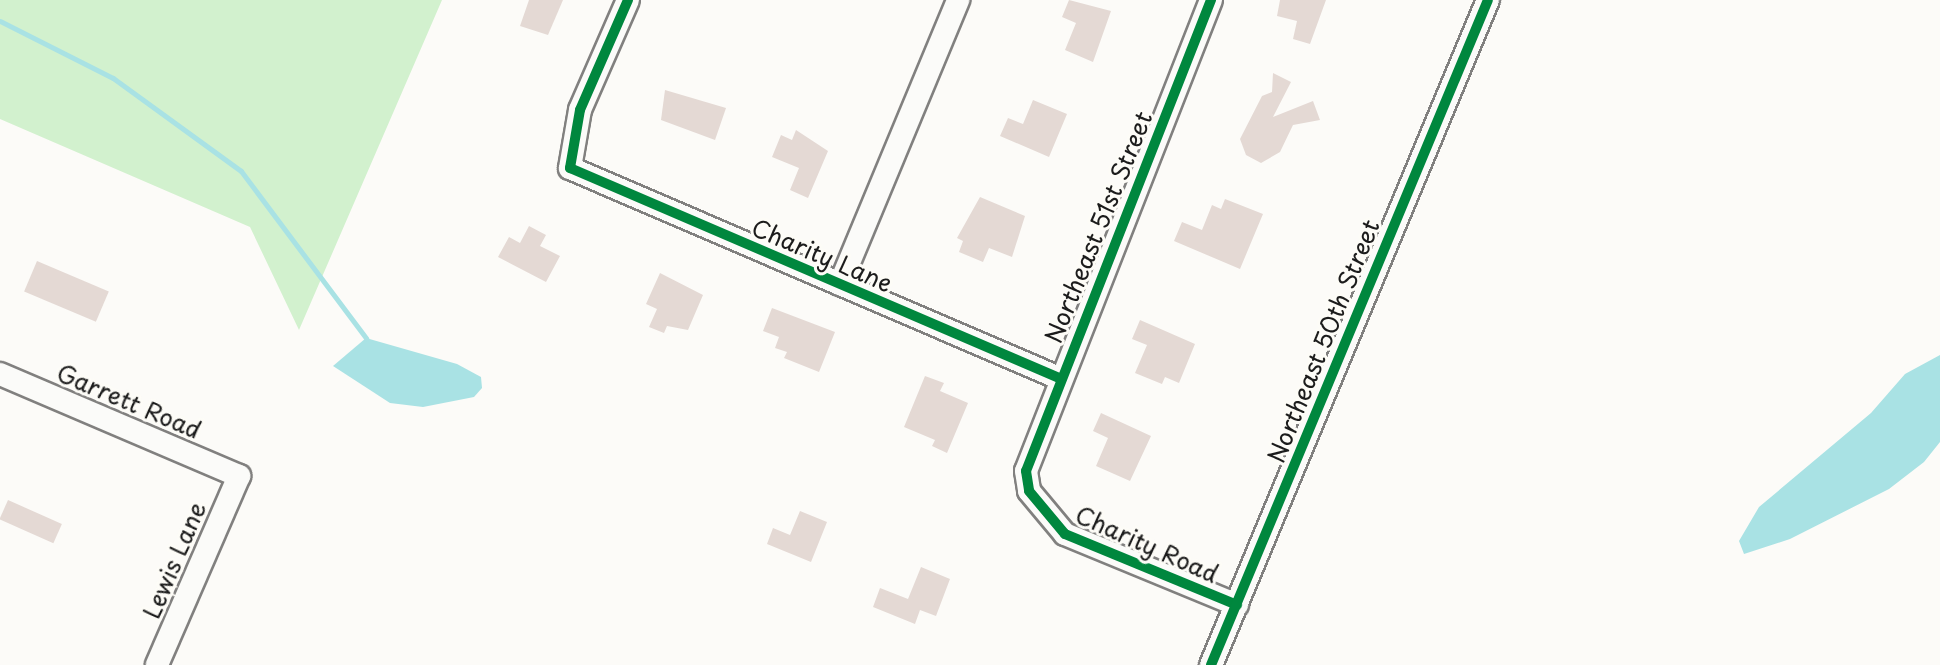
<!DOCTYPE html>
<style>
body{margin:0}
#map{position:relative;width:1940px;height:665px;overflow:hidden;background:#fcfbf8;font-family:"Playpen Sans",sans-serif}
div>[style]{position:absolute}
.green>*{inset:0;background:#d2f1ce}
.water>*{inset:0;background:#a9e2e4}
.stream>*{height:5px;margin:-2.5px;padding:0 2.5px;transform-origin:2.5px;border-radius:2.5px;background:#a9e2e4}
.building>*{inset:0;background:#e4d9d4;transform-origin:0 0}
.roads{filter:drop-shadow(2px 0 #81807f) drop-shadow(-2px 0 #81807f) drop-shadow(0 2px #81807f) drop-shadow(0 -2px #81807f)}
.minor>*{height:22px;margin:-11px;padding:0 11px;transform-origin:11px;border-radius:11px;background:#fbfbf9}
.cycleway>*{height:10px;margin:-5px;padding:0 5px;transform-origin:5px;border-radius:5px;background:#00873e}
span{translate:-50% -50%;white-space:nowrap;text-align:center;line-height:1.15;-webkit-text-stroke:6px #fdfcf7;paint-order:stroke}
.street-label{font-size:24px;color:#1c1c1c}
</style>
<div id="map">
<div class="green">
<i style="clip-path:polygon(0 0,442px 0,299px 330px,250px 227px,0 119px)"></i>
</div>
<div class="water">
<i style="clip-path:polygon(366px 338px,457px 364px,481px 377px,482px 388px,474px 397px,423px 407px,390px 403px,333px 366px)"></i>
<i style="clip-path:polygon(1940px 355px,1940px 442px,1924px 462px,1889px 489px,1790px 539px,1744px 554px,1739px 541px,1759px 507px,1871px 413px,1905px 374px)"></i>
</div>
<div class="stream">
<i style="left:0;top:21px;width:127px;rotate:26.8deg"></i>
<i style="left:113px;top:78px;width:158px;rotate:36deg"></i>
<i style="left:241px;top:171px;width:209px;rotate:53.2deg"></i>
</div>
<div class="building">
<i style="clip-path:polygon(529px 0,563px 0,548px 35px,520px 26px)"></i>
<i style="clip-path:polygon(1069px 0,1111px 11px,1093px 62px,1065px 50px,1076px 23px,1062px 17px)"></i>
<i style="clip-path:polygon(1280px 0,1326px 0,1310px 44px,1293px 39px,1297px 21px,1277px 16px)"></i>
<i style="clip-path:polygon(1273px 73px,1291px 82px,1273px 117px,1313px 101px,1320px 120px,1293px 125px,1280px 152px,1261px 163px,1246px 155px,1240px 139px,1262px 96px,1272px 92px)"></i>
<i style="clip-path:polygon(665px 90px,726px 108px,715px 140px,661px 120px)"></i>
<i style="clip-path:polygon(1033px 100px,1067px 114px,1049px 157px,1000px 136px,1008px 118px,1023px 124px)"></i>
<i style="clip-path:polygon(796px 130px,828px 151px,808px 198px,790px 190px,799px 168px,772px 157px,781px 135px,792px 140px)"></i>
<i style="clip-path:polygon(980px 197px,1025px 216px,1012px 257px,989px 248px,983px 262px,959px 252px,963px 241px,957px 238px)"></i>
<i style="clip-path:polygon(1225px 199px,1263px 214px,1240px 269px,1174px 241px,1182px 222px,1202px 230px,1212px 205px,1221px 209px)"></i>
<i style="clip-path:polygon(529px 226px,546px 235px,540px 246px,560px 256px,546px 282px,498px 257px,509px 237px,520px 243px)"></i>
<i style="left:37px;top:261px;width:78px;height:33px;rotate:23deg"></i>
<i style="clip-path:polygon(660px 273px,703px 295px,688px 330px,667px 326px,664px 333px,649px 327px,657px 309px,646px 304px)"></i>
<i style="clip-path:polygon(772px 308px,835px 332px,819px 372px,784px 358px,787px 352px,775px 348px,779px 337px,763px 331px)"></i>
<i style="clip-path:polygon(1140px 320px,1195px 344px,1179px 383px,1165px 377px,1162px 384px,1135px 373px,1147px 345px,1132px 339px)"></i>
<i style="clip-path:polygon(925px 376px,944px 383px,940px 391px,968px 403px,947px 453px,932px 446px,935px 440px,904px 427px)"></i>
<i style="clip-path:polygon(1101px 413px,1151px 436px,1130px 481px,1096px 466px,1108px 438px,1093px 431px)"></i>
<i style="left:8px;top:500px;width:59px;height:21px;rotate:24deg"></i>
<i style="clip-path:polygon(800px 511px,827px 522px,811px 562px,767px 544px,773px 528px,790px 535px)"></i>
<i style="clip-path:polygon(921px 567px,950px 579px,936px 616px,920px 610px,915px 624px,873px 607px,880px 588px,908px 599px)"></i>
</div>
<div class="roads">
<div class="minor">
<i style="left:628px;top:0;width:120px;rotate:113.6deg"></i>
<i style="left:580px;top:110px;width:59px;rotate:99.8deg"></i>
<i style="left:570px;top:168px;width:532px;rotate:23.24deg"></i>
<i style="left:1211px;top:0;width:506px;rotate:111.44deg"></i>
<i style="left:1026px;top:471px;width:20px;rotate:81deg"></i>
<i style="left:1029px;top:491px;width:56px;rotate:50.1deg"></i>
<i style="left:1065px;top:534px;width:186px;rotate:22.4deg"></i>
<i style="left:840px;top:284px;width:308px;rotate:-67.4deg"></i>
<i style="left:0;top:374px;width:260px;rotate:23.1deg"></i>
<i style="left:239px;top:476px;width:206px;rotate:113.5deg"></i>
<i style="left:1211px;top:665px;width:720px;rotate:-67.39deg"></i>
</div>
</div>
<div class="cycleway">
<i style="left:628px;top:0;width:120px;rotate:113.6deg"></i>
<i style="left:580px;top:110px;width:59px;rotate:99.8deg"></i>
<i style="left:570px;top:168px;width:532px;rotate:23.24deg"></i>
<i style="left:1211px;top:0;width:506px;rotate:111.44deg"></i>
<i style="left:1026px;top:471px;width:20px;rotate:81deg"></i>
<i style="left:1029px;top:491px;width:56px;rotate:50.1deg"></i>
<i style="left:1065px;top:534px;width:186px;rotate:22.4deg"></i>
<i style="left:1211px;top:665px;width:720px;rotate:-67.39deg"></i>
</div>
<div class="street-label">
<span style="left:1098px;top:227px;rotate:-68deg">Northeast 51st Street</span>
<span style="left:822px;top:255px;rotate:23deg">Charity Lane</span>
<span style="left:1323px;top:341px;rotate:-68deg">Northeast 50th Street</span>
<span style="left:129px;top:401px;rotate:23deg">Garrett Road</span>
<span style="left:1147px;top:544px;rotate:24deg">Charity Road</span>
<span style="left:174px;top:560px;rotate:-67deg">Lewis Lane</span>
</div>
</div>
